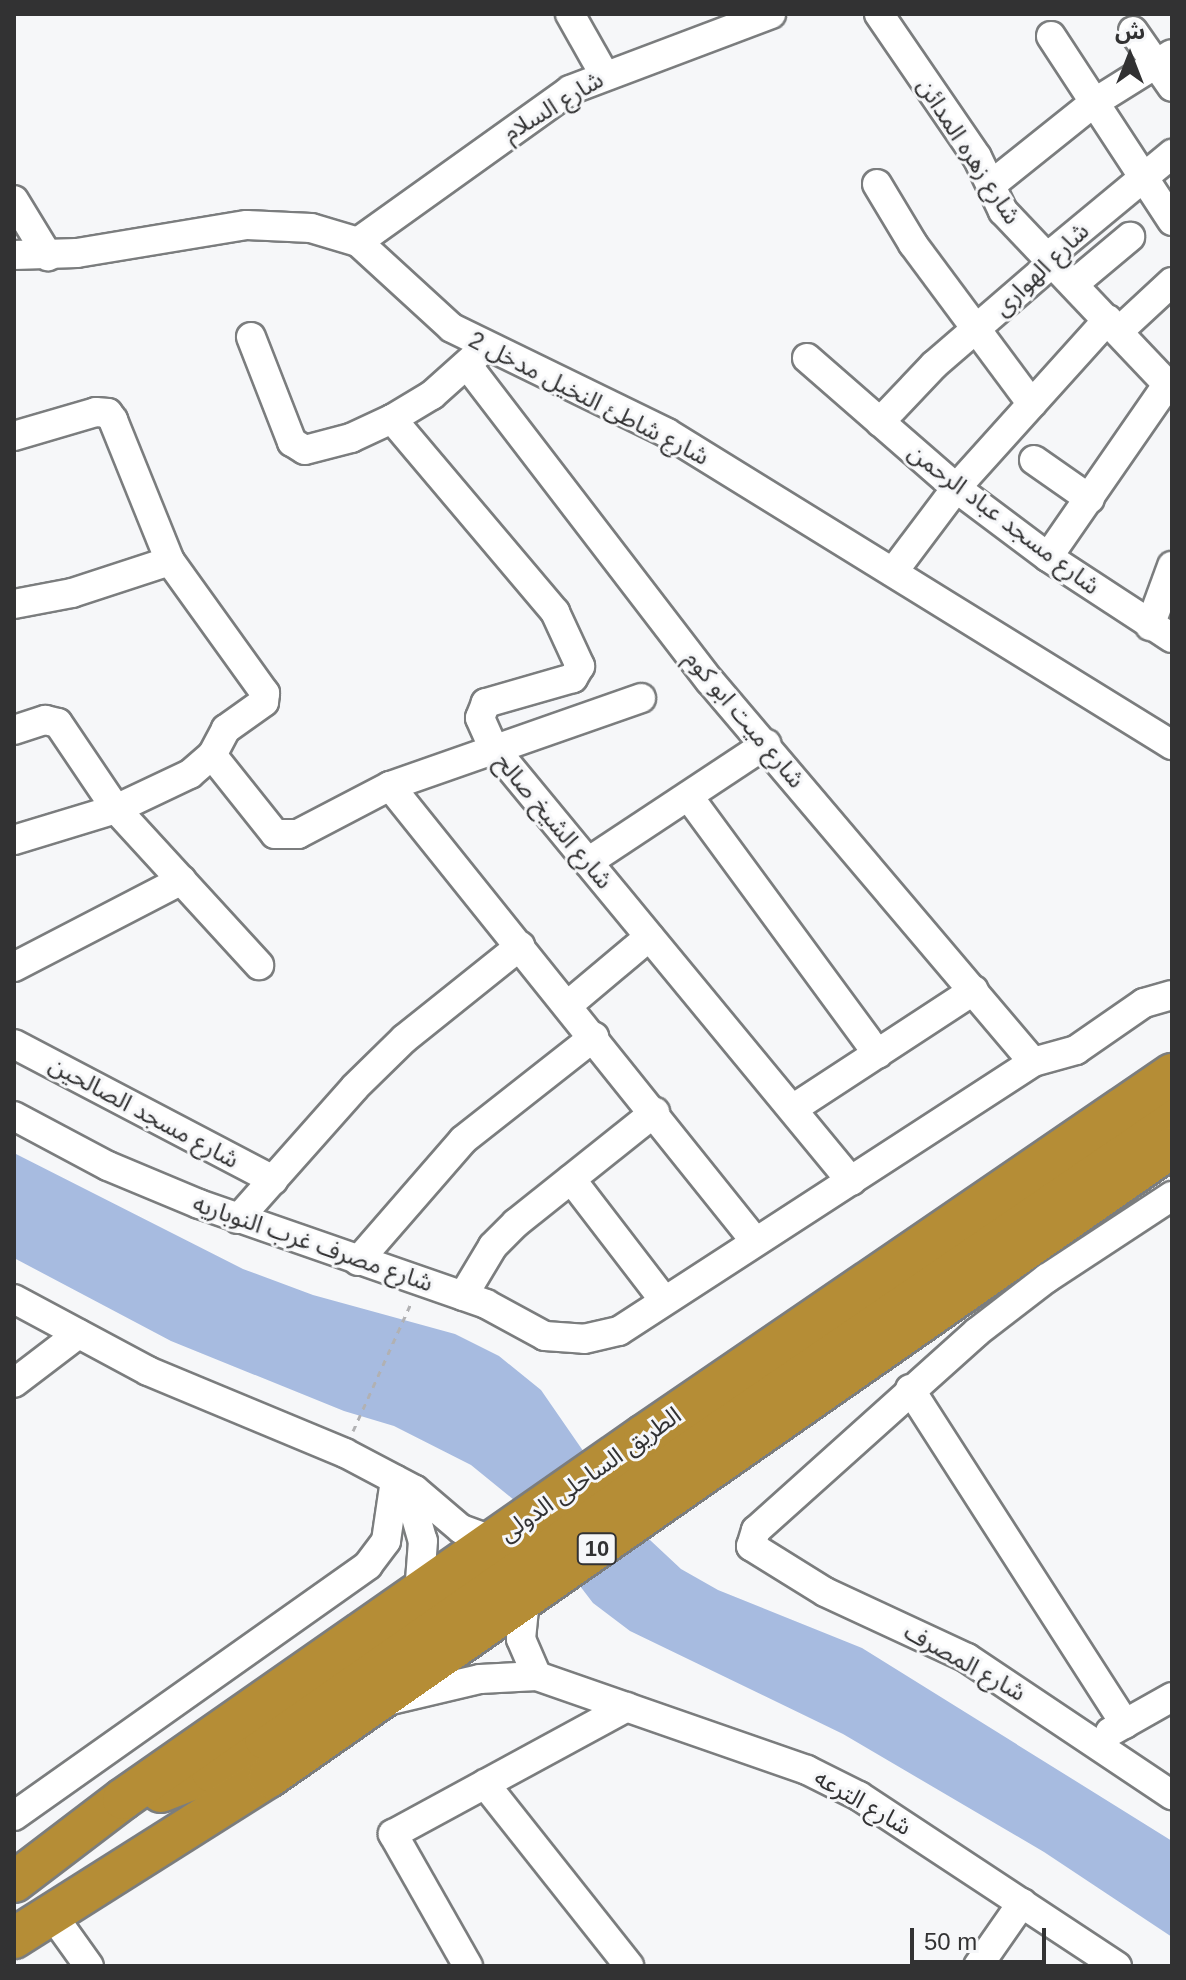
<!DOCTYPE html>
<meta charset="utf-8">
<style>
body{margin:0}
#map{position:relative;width:1186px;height:1980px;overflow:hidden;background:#f6f7f9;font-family:Arial,"Noto Sans Arabic",sans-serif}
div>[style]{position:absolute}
.water>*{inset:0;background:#a7bbe0}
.path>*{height:3px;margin-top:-1.5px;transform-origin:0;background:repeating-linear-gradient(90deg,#b1b1b3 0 6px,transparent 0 12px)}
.roads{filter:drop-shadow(2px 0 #7b7d7e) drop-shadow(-2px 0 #7b7d7e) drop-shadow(0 2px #7b7d7e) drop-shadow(0 -2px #7b7d7e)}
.minor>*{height:28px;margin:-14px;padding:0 14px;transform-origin:14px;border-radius:14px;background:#fff}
.highway>*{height:40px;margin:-20px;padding:0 20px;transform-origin:20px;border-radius:20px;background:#b58d36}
span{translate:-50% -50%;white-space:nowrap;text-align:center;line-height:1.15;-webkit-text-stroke:6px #f6f7f9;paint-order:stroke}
.shield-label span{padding:2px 6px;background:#f6f7f9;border:2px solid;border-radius:6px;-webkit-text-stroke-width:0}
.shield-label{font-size:22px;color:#323233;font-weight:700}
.street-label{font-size:24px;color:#323233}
.frame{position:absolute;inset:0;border:16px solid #323233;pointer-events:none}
.north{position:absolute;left:1090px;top:16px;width:80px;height:80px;-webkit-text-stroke:6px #f6f7f9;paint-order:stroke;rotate:0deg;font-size:22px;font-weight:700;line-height:32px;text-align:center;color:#323233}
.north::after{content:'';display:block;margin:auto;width:28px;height:36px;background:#323233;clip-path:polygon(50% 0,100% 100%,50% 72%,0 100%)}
.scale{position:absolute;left:910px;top:1928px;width:136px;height:36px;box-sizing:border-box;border:4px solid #323233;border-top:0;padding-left:10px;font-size:24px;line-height:28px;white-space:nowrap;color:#323233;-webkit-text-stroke:6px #f6f7f9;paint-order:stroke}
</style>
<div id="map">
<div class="water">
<i style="clip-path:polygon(14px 1153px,243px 1269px,313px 1295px,455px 1334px,499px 1356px,541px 1390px,635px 1526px,681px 1569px,718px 1590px,862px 1648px,1172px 1841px,1172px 1937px,1044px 1852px,843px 1734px,630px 1631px,593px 1603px,514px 1500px,471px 1465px,394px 1426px,344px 1411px,171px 1341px,14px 1258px)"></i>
</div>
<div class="path">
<i style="left:353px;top:1431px;width:141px;rotate:-65.6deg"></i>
</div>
<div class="roads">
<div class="minor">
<i style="left:570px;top:14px;width:69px;rotate:60.5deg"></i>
<i style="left:879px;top:14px;width:173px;rotate:55.6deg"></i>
<i style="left:977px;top:157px;width:60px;rotate:64.3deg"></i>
<i style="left:1003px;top:211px;width:245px;rotate:46.5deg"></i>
<i style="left:1133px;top:31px;width:68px;rotate:55.1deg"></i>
<i style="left:1051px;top:36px;width:221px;rotate:56.8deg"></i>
<i style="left:877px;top:184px;width:70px;rotate:59deg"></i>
<i style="left:913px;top:244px;width:199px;rotate:53.4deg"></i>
<i style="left:991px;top:185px;width:129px;rotate:-38.7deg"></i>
<i style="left:1092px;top:104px;width:94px;rotate:-32deg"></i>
<i style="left:14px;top:200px;width:66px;rotate:58.7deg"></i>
<i style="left:358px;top:242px;width:261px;rotate:-35.6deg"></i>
<i style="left:570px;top:90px;width:215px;rotate:-20.7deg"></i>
<i style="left:14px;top:255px;width:63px;rotate:-1.8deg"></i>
<i style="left:77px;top:253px;width:172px;rotate:-9.4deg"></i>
<i style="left:247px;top:225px;width:64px;rotate:2.7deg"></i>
<i style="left:311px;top:228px;width:49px;rotate:16.6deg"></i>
<i style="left:358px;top:242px;width:127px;rotate:42.5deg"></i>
<i style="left:452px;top:328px;width:239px;rotate:26deg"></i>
<i style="left:667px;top:433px;width:594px;rotate:31.71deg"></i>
<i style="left:1075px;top:283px;width:72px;rotate:-39.9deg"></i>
<i style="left:1119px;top:331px;width:72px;rotate:-42.8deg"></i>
<i style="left:251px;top:337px;width:113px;rotate:68.7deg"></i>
<i style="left:292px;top:442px;width:15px;rotate:32deg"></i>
<i style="left:305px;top:450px;width:48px;rotate:-14.6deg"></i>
<i style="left:351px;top:438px;width:45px;rotate:-24.9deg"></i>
<i style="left:392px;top:419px;width:47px;rotate:-31deg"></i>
<i style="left:432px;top:395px;width:63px;rotate:-41.8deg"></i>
<i style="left:807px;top:358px;width:198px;rotate:41.1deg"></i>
<i style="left:956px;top:488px;width:115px;rotate:36.9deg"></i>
<i style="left:1048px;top:557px;width:148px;rotate:33.2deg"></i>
<i style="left:468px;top:366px;width:397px;rotate:52.5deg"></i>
<i style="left:710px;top:681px;width:499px;rotate:49.7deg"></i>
<i style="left:392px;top:419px;width:253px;rotate:49.8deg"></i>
<i style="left:555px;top:612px;width:60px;rotate:65.2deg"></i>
<i style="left:580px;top:666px;width:14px;rotate:120deg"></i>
<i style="left:573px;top:678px;width:91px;rotate:164deg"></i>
<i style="left:486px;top:703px;width:16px;rotate:112deg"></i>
<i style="left:480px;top:718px;width:32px;rotate:66deg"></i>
<i style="left:493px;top:747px;width:563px;rotate:50.48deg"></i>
<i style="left:880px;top:422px;width:79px;rotate:-46.5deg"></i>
<i style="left:934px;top:365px;width:153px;rotate:-40.8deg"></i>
<i style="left:1050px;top:265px;width:16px;rotate:-68deg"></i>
<i style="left:1056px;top:250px;width:151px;rotate:-39.6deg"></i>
<i style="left:14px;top:436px;width:85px;rotate:-16.3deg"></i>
<i style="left:96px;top:412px;width:12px;rotate:5deg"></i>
<i style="left:108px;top:413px;width:9px;rotate:54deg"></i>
<i style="left:113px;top:420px;width:152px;rotate:68deg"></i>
<i style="left:170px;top:561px;width:163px;rotate:54.3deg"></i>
<i style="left:265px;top:693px;width:9px;rotate:96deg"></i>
<i style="left:264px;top:702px;width:47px;rotate:144.6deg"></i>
<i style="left:226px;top:729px;width:30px;rotate:118deg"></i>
<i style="left:1034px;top:460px;width:68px;rotate:34.9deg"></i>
<i style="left:1048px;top:557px;width:211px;rotate:-55.3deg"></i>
<i style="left:893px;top:572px;width:105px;rotate:-53.1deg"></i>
<i style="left:956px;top:488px;width:227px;rotate:-48deg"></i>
<i style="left:14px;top:604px;width:59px;rotate:-10.7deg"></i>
<i style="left:72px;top:593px;width:103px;rotate:-18.1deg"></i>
<i style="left:1150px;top:626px;width:64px;rotate:-69.9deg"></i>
<i style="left:14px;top:730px;width:33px;rotate:-18deg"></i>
<i style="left:45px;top:720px;width:13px;rotate:13deg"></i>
<i style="left:58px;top:723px;width:104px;rotate:56deg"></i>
<i style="left:116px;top:809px;width:212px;rotate:47.5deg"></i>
<i style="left:390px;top:786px;width:583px;rotate:51.26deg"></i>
<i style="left:689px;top:797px;width:319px;rotate:53.7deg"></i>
<i style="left:14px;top:840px;width:107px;rotate:-16.9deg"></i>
<i style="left:116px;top:809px;width:82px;rotate:-25.3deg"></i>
<i style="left:190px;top:774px;width:29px;rotate:-41deg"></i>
<i style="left:212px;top:755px;width:101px;rotate:51.4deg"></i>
<i style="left:275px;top:834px;width:23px"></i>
<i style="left:298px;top:834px;width:104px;rotate:-27.6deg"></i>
<i style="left:390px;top:786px;width:266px;rotate:-19.3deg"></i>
<i style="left:588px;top:862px;width:214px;rotate:-33.5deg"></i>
<i style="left:14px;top:967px;width:189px;rotate:-27.4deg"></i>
<i style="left:568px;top:1005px;width:106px;rotate:-40deg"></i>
<i style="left:14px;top:1044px;width:293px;rotate:27.7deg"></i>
<i style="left:794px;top:1108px;width:215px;rotate:-33.2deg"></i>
<i style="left:14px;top:1116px;width:106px;rotate:28deg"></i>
<i style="left:108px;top:1166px;width:99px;rotate:22.7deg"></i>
<i style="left:199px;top:1204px;width:304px;rotate:19.2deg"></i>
<i style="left:486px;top:1304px;width:67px;rotate:28.5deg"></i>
<i style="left:545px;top:1336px;width:39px;rotate:4deg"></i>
<i style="left:584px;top:1339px;width:36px;rotate:-13deg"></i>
<i style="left:619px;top:1331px;width:494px;rotate:-33deg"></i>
<i style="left:1033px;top:1062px;width:45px;rotate:-15.6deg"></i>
<i style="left:1076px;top:1050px;width:83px;rotate:-34.7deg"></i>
<i style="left:1144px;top:1003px;width:29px;rotate:-16deg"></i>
<i style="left:571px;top:1179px;width:151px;rotate:52.5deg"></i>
<i style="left:1172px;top:1196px;width:149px;rotate:146.7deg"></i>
<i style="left:1047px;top:1278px;width:88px;rotate:142.4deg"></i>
<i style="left:977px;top:1332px;width:297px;rotate:138.1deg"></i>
<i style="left:756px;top:1530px;width:17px;rotate:107deg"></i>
<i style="left:751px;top:1546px;width:87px;rotate:31.9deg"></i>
<i style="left:825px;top:1592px;width:157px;rotate:24.9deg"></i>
<i style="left:967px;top:1658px;width:247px;rotate:33.8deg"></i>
<i style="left:238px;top:1219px;width:176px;rotate:-48.4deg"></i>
<i style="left:355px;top:1087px;width:69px;rotate:-44.4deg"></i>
<i style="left:404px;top:1039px;width:149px;rotate:-38.7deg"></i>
<i style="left:358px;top:1261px;width:160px;rotate:-49deg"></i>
<i style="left:463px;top:1140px;width:167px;rotate:-38.2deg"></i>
<i style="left:463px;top:1296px;width:58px;rotate:-59deg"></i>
<i style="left:493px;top:1246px;width:33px;rotate:-45deg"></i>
<i style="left:516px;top:1223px;width:178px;rotate:-38.6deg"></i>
<i style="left:14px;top:1299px;width:152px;rotate:28.2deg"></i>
<i style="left:148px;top:1371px;width:213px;rotate:22.6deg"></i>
<i style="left:345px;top:1453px;width:79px;rotate:27.9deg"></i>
<i style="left:415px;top:1490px;width:60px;rotate:40.3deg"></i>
<i style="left:461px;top:1529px;width:35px;rotate:20deg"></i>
<i style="left:14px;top:1383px;width:81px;rotate:-37.4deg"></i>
<i style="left:910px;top:1389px;width:398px;rotate:57.3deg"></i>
<i style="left:398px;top:1483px;width:28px;rotate:58deg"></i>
<i style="left:413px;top:1507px;width:35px;rotate:74deg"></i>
<i style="left:423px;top:1541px;width:53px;rotate:94.3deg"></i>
<i style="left:525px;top:1599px;width:40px;rotate:95.7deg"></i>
<i style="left:521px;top:1639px;width:40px;rotate:66.6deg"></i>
<i style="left:382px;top:1702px;width:101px;rotate:-13.2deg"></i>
<i style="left:480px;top:1679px;width:57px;rotate:-3deg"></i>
<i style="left:537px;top:1676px;width:286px;rotate:19.2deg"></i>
<i style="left:807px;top:1770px;width:58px;rotate:26.6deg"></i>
<i style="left:859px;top:1796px;width:309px;rotate:33.4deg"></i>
<i style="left:1110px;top:1732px;width:71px;rotate:-29.4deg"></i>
<i style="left:485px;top:1784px;width:232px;rotate:51.6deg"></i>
<i style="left:14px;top:1816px;width:434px;rotate:-35.3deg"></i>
<i style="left:368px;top:1565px;width:30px;rotate:-53deg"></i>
<i style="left:386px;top:1541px;width:62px;rotate:-81.6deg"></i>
<i style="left:51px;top:1913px;width:65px;rotate:54.4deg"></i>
<i style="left:468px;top:1966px;width:152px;rotate:-119.6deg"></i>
<i style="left:393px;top:1834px;width:266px;rotate:-28.5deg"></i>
<i style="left:978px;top:1966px;width:77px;rotate:-55.1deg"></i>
</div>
<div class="highway">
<i style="left:161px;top:1792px;width:55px;rotate:-21.4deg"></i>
<i style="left:212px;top:1772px;width:62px;rotate:-31.9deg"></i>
<i style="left:265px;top:1739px;width:1102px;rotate:-34.61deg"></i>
<i style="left:14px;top:1882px;width:137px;rotate:-37.3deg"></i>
<i style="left:123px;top:1799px;width:636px;rotate:-34.94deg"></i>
<i style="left:644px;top:1435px;width:640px;rotate:-34.36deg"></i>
<i style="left:14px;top:1938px;width:302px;rotate:-32.3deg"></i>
<i style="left:269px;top:1777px;width:1101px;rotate:-34.9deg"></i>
</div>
</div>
<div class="shield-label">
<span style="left:597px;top:1549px">10</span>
</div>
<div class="street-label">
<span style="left:553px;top:106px;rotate:-31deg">شارع السلام</span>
<span style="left:969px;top:151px;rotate:57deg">شارع زهره المدائن</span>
<span style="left:1041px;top:269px;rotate:-44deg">شارع الهوارى</span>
<span style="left:589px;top:398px;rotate:27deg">شارع شاطئ النخيل مدخل 2</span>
<span style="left:1004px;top:519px;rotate:37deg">شارع مسجد عباد الرحمن</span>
<span style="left:745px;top:719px;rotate:50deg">شارع ميت ابو كوم</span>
<span style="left:554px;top:821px;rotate:50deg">شارع الشيخ صالح</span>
<span style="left:144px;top:1112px;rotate:28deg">شارع مسجد الصالحين</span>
<span style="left:313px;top:1243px;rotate:19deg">شارع مصرف غرب النوباريه</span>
<span style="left:590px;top:1474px;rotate:-35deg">الطريق الساحلى الدولى</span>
<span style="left:965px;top:1662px;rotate:29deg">شارع المصرف</span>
<span style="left:863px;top:1802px;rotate:30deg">شارع الترعه</span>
</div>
<div class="frame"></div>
<div class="north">ش</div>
<div class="scale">50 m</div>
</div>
